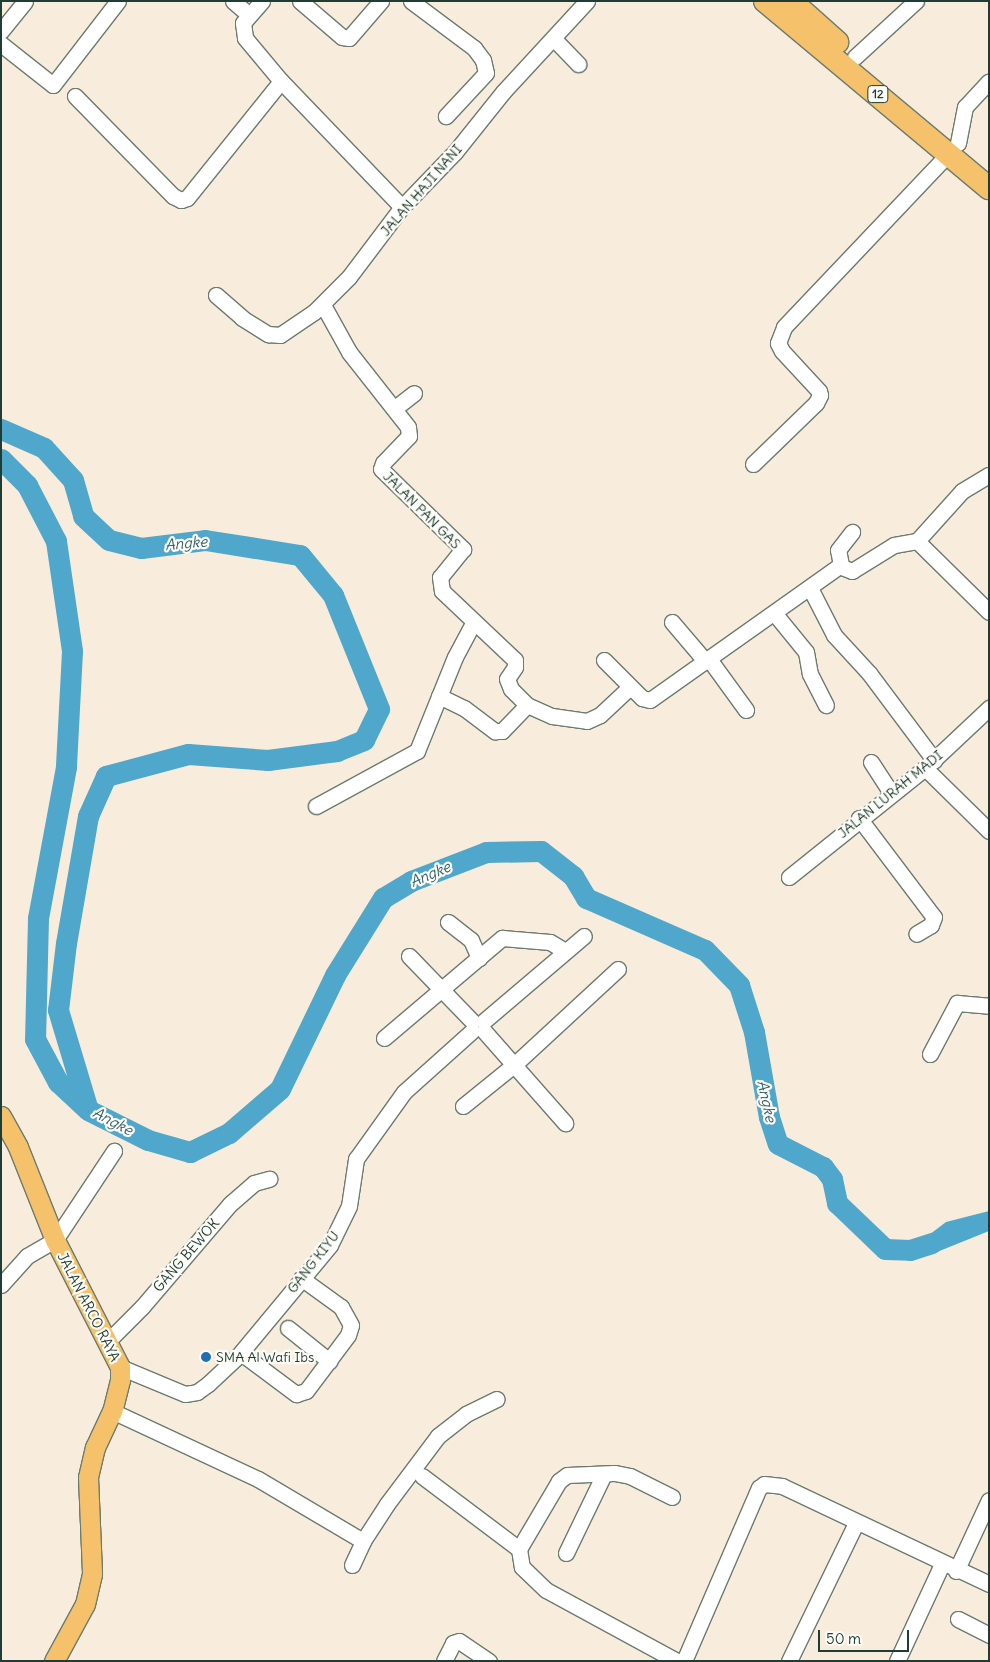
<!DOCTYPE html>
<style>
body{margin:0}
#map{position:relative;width:990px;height:1662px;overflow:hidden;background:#f8eddc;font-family:Delius,sans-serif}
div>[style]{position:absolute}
.water>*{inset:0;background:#50a7cc}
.river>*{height:21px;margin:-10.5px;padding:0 10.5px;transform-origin:10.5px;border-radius:10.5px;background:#50a7cc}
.roads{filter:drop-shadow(1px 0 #6b7b6f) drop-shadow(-1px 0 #6b7b6f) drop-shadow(0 1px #6b7b6f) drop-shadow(0 -1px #6b7b6f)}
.minor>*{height:15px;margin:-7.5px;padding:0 7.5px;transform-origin:7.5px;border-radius:7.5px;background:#fff}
.major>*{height:19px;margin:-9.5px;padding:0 9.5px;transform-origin:9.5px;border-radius:9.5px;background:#f5c16b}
.highway>*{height:22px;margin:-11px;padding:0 11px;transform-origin:11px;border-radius:11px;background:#f5c16b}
.dots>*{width:14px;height:14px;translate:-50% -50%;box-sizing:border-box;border:2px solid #fdfcf7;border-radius:50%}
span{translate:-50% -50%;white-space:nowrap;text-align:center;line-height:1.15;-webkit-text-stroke:4.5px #fdfcf7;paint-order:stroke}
.shield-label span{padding:1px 4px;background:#fdfcf7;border:1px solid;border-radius:4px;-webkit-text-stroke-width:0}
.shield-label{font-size:12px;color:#1f3d34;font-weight:700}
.street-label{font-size:14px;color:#1f3d34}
.poi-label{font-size:14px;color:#1f3d34}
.left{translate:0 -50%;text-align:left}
.water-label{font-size:15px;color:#306269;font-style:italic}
.frame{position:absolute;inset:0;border:2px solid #1f3d34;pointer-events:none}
.scale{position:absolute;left:818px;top:1630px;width:91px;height:22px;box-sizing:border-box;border:2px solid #1f3d34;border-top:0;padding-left:6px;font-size:15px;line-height:18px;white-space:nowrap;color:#1f3d34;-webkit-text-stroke:4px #fdfcf7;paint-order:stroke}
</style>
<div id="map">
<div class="water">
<i style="clip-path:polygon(989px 1211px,989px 1231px,932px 1254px,907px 1260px,903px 1243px,925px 1238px,946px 1222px)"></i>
</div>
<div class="river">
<i style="left:1px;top:429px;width:47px;rotate:23.8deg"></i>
<i style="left:44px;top:448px;width:43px;rotate:47.8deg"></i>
<i style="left:73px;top:480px;width:37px;rotate:74deg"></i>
<i style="left:83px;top:516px;width:35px;rotate:43deg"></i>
<i style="left:109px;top:540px;width:33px;rotate:14deg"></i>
<i style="left:141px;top:548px;width:64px;rotate:-7.1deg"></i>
<i style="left:205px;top:540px;width:96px;rotate:9deg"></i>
<i style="left:300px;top:555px;width:52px;rotate:50.5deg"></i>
<i style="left:333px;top:595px;width:123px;rotate:68deg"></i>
<i style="left:379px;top:709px;width:34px;rotate:116deg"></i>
<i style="left:364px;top:740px;width:29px;rotate:158deg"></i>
<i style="left:337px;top:751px;width:70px;rotate:172.6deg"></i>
<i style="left:268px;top:760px;width:80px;rotate:-175.7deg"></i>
<i style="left:188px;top:754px;width:85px;rotate:165deg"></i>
<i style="left:106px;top:776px;width:44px;rotate:114.2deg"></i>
<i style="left:88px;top:816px;width:129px;rotate:99.8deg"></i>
<i style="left:66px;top:943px;width:67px;rotate:96.8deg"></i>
<i style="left:58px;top:1010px;width:104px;rotate:73.3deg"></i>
<i style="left:88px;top:1110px;width:67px;rotate:26.6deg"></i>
<i style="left:148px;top:1140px;width:44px;rotate:15.9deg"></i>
<i style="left:190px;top:1152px;width:43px;rotate:-26deg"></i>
<i style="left:229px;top:1133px;width:67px;rotate:-40.8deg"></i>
<i style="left:280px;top:1089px;width:127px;rotate:-64.2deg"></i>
<i style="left:335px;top:975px;width:91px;rotate:-58.1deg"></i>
<i style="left:383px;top:898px;width:33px;rotate:-31deg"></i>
<i style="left:411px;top:881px;width:80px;rotate:-21.1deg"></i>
<i style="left:486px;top:852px;width:55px;rotate:-1deg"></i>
<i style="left:541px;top:851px;width:41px;rotate:38deg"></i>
<i style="left:573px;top:876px;width:26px;rotate:59deg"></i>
<i style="left:586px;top:898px;width:130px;rotate:23.6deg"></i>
<i style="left:705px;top:950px;width:49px;rotate:45.8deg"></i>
<i style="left:739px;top:985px;width:49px;rotate:72.3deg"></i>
<i style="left:754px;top:1032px;width:86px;rotate:80deg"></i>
<i style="left:769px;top:1117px;width:28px;rotate:72deg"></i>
<i style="left:778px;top:1144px;width:51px;rotate:27.1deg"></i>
<i style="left:823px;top:1167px;width:15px;rotate:53deg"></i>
<i style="left:832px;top:1179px;width:25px;rotate:78deg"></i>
<i style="left:837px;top:1203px;width:66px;rotate:43.8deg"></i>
<i style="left:885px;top:1249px;width:25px;rotate:2deg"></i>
<i style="left:910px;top:1250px;width:23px;rotate:-18deg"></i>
<i style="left:1px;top:459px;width:37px;rotate:45deg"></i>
<i style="left:27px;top:485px;width:63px;rotate:62.6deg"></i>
<i style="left:56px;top:541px;width:111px;rotate:81.7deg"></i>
<i style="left:72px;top:651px;width:116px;rotate:93deg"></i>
<i style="left:66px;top:767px;width:154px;rotate:100.5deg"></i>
<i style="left:38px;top:918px;width:121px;rotate:91.4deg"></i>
<i style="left:35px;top:1039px;width:49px;rotate:61.9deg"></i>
<i style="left:58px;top:1082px;width:40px;rotate:43deg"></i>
</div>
<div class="roads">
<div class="minor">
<i style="left:233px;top:1px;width:21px;rotate:41deg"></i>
<i style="left:262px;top:1px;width:29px;rotate:131deg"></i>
<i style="left:243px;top:23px;width:15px;rotate:82deg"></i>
<i style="left:245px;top:38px;width:56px;rotate:50.1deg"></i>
<i style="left:281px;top:81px;width:175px;rotate:46.2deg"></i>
<i style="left:300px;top:1px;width:55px;rotate:40.6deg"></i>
<i style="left:342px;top:37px;width:7px;rotate:8deg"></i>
<i style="left:349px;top:38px;width:49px;rotate:-49.1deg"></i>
<i style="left:411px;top:1px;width:79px;rotate:36.7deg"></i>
<i style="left:474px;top:48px;width:15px;rotate:53deg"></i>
<i style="left:483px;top:60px;width:13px;rotate:77deg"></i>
<i style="left:486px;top:73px;width:59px;rotate:132.9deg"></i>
<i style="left:1px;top:31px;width:38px;rotate:-51deg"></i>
<i style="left:554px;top:39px;width:35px;rotate:46deg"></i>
<i style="left:1px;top:44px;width:66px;rotate:38.3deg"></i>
<i style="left:53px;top:85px;width:106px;rotate:-52.3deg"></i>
<i style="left:855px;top:57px;width:83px;rotate:-42.6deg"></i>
<i style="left:75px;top:96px;width:140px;rotate:45.6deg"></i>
<i style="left:173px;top:196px;width:9px;rotate:27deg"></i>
<i style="left:181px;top:200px;width:6px;rotate:-18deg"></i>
<i style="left:187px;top:198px;width:150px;rotate:-51.2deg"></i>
<i style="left:958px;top:143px;width:37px;rotate:-79deg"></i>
<i style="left:965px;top:107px;width:35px;rotate:-47deg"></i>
<i style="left:216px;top:295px;width:35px;rotate:41deg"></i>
<i style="left:242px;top:318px;width:31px;rotate:32deg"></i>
<i style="left:268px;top:334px;width:12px;rotate:5deg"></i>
<i style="left:280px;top:335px;width:41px;rotate:-34.1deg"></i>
<i style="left:314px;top:312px;width:49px;rotate:-45deg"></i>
<i style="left:349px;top:277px;width:88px;rotate:-52.9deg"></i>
<i style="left:402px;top:207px;width:76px;rotate:-46.1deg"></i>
<i style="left:455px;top:152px;width:77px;rotate:-51.3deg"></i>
<i style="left:503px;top:92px;width:124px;rotate:-47.3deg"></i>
<i style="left:323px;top:305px;width:54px;rotate:61deg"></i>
<i style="left:349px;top:352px;width:95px;rotate:51.8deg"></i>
<i style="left:408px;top:427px;width:9px;rotate:84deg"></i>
<i style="left:409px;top:436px;width:37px;rotate:134deg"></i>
<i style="left:383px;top:463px;width:6px;rotate:108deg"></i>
<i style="left:381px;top:469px;width:115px;rotate:44.3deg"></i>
<i style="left:463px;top:549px;width:36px;rotate:129deg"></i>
<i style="left:440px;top:577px;width:14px;rotate:82deg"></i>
<i style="left:442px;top:591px;width:100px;rotate:43.4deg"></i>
<i style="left:515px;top:660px;width:7px;rotate:90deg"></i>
<i style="left:515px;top:667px;width:14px;rotate:124deg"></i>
<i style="left:507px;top:679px;width:11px;rotate:68deg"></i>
<i style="left:511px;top:689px;width:23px;rotate:45deg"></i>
<i style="left:527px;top:705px;width:27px;rotate:24deg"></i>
<i style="left:552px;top:716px;width:35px;rotate:8deg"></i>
<i style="left:587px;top:721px;width:14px;rotate:-25deg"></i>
<i style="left:600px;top:715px;width:41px;rotate:-43deg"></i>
<i style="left:395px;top:408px;width:24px;rotate:-38deg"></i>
<i style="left:753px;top:464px;width:88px;rotate:-44.1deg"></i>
<i style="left:816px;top:403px;width:9px;rotate:-63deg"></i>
<i style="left:820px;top:395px;width:4px;rotate:-104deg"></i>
<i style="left:819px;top:391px;width:54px;rotate:-132.8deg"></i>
<i style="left:782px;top:351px;width:9px;rotate:-117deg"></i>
<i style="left:778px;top:343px;width:17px;rotate:-69deg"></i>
<i style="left:784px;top:327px;width:241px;rotate:-46.5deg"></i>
<i style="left:917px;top:541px;width:101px;rotate:44.6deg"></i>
<i style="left:841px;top:565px;width:15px;rotate:-101deg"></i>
<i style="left:838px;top:550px;width:23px;rotate:-52deg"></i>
<i style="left:810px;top:588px;width:53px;rotate:62.9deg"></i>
<i style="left:834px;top:635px;width:52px;rotate:47.4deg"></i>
<i style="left:869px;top:673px;width:109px;rotate:53.2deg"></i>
<i style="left:775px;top:614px;width:49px;rotate:50.8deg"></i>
<i style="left:806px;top:652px;width:22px;rotate:80deg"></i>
<i style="left:810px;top:674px;width:35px;rotate:63deg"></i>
<i style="left:672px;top:622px;width:52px;rotate:49.6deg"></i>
<i style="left:709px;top:659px;width:63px;rotate:54deg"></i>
<i style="left:604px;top:660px;width:54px;rotate:45deg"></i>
<i style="left:642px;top:698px;width:8px;rotate:14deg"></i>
<i style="left:650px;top:700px;width:232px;rotate:-35.3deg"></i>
<i style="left:839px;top:566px;width:14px;rotate:21deg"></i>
<i style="left:852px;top:571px;width:49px;rotate:-31.8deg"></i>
<i style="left:894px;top:545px;width:23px;rotate:-10deg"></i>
<i style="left:917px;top:541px;width:67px;rotate:-48deg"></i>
<i style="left:962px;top:491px;width:31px;rotate:-31deg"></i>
<i style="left:439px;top:696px;width:28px;rotate:26deg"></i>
<i style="left:464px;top:708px;width:39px;rotate:37deg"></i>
<i style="left:495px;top:731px;width:7px"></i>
<i style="left:502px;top:731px;width:36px;rotate:-46deg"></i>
<i style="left:871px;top:762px;width:38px;rotate:57deg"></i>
<i style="left:925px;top:768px;width:90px;rotate:44.5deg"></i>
<i style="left:316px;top:806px;width:115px;rotate:-28.6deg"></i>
<i style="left:417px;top:751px;width:101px;rotate:-68deg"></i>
<i style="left:455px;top:657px;width:38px;rotate:-62deg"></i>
<i style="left:859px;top:818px;width:124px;rotate:52.9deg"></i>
<i style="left:934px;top:917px;width:9px;rotate:111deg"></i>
<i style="left:931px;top:925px;width:17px;rotate:149deg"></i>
<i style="left:789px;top:877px;width:174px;rotate:-38.7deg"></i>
<i style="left:925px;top:768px;width:88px;rotate:-43.2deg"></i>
<i style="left:448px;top:922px;width:29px;rotate:38deg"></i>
<i style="left:471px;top:940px;width:20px;rotate:66deg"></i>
<i style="left:409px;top:956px;width:91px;rotate:45.9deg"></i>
<i style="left:484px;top:1021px;width:131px;rotate:-40.4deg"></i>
<i style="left:484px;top:1031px;width:123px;rotate:48.6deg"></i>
<i style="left:384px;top:1038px;width:155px;rotate:-40.3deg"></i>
<i style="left:502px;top:938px;width:48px;rotate:4.8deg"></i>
<i style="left:550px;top:942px;width:17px;rotate:31deg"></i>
<i style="left:930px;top:1054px;width:58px;rotate:-62.1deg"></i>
<i style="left:957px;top:1003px;width:32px;rotate:5deg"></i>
<i style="left:463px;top:1106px;width:67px;rotate:-38.9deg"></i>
<i style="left:515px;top:1064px;width:140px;rotate:-42.7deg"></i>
<i style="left:1px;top:1285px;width:39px;rotate:-48deg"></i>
<i style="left:27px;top:1256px;width:32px;rotate:-30deg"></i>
<i style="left:55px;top:1240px;width:107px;rotate:-56.5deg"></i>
<i style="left:288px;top:1328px;width:53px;rotate:38.8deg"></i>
<i style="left:108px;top:1341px;width:48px;rotate:-45deg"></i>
<i style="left:142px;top:1307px;width:135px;rotate:-49.5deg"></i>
<i style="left:230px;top:1204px;width:32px;rotate:-41deg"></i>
<i style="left:254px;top:1183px;width:16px;rotate:-15deg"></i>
<i style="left:241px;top:1353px;width:69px;rotate:36.7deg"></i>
<i style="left:296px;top:1394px;width:10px;rotate:-17deg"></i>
<i style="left:306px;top:1391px;width:70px;rotate:-53.1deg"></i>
<i style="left:348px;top:1335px;width:10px;rotate:-73deg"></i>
<i style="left:351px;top:1325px;width:21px;rotate:-119deg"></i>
<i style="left:341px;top:1307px;width:49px;rotate:-144.1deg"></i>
<i style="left:120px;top:1367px;width:70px;rotate:22.6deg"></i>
<i style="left:185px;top:1394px;width:12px;rotate:-9deg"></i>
<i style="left:197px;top:1392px;width:14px;rotate:-36deg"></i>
<i style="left:208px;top:1384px;width:41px;rotate:-43deg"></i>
<i style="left:238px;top:1356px;width:144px;rotate:-50.3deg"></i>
<i style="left:330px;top:1245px;width:43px;rotate:-64deg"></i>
<i style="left:349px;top:1206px;width:48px;rotate:-81.5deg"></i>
<i style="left:356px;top:1159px;width:82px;rotate:-54.4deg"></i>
<i style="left:404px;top:1092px;width:91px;rotate:-41.9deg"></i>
<i style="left:112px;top:1411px;width:161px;rotate:25deg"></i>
<i style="left:258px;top:1479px;width:122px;rotate:30.6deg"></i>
<i style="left:422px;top:1476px;width:121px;rotate:37deg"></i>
<i style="left:672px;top:1497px;width:47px;rotate:-153.4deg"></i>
<i style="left:630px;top:1476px;width:16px;rotate:-169deg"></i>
<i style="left:614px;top:1473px;width:47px;rotate:177.6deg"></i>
<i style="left:567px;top:1475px;width:10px;rotate:143deg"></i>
<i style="left:559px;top:1481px;width:79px;rotate:120.5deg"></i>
<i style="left:519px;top:1549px;width:18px;rotate:81deg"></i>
<i style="left:522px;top:1567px;width:33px;rotate:44deg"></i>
<i style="left:546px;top:1590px;width:149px;rotate:28.5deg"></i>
<i style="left:566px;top:1553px;width:88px;rotate:-64.3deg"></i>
<i style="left:352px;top:1565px;width:26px;rotate:-65deg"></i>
<i style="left:363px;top:1541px;width:44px;rotate:-57deg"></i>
<i style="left:387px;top:1504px;width:85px;rotate:-53.1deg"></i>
<i style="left:438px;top:1436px;width:36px;rotate:-38deg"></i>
<i style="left:466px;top:1414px;width:34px;rotate:-26deg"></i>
<i style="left:956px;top:1571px;width:78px;rotate:-65.1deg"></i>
<i style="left:958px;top:1619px;width:35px;rotate:27deg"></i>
<i style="left:444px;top:1661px;width:20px;rotate:-63deg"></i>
<i style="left:453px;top:1643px;width:6px;rotate:-18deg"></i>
<i style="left:459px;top:1641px;width:36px;rotate:34deg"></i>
<i style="left:684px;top:1661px;width:189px;rotate:-66.6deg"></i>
<i style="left:759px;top:1488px;width:6px;rotate:-39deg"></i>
<i style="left:764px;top:1484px;width:18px;rotate:6deg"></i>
<i style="left:782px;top:1486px;width:229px;rotate:25.3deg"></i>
<i style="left:789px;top:1661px;width:153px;rotate:-64.1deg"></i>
<i style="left:897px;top:1661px;width:107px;rotate:-65.1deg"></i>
</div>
<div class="major">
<i style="left:1px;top:1116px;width:35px;rotate:61deg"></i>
<i style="left:18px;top:1147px;width:100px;rotate:68.3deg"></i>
<i style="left:55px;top:1240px;width:143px;rotate:62.9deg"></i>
<i style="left:120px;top:1367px;width:13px;rotate:90deg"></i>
<i style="left:120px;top:1380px;width:32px;rotate:104deg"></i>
<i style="left:112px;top:1411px;width:40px;rotate:115deg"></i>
<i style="left:95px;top:1447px;width:31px;rotate:103deg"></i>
<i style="left:88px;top:1477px;width:97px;rotate:87.6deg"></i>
<i style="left:92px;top:1574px;width:31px;rotate:103deg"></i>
<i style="left:85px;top:1604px;width:65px;rotate:118.5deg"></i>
</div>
<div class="highway">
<i style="left:765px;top:1px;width:292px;rotate:39.9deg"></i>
<i style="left:791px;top:1px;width:62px;rotate:41.7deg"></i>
</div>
</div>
<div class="dots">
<i style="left:206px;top:1357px;background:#1f6fb2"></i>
</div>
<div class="shield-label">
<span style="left:878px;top:94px">12</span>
</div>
<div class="street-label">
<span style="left:421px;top:190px;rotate:-49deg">JALAN HAJI NANI</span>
<span style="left:422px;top:510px;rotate:45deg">JALAN PAN GAS</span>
<span style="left:890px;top:794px;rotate:-39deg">JALAN LURAH MADI</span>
<span style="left:186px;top:1255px;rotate:-49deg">GANG BEWOK</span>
<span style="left:313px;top:1262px;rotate:-52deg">GANG KIYU</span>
<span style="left:89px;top:1307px;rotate:63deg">JALAN ARCO RAYA</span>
</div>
<div class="poi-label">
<span class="left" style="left:216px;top:1357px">SMA Al Wafi Ibs</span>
</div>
<div class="water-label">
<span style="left:186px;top:543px;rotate:-5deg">Angke</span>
<span style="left:430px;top:874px;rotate:-23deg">Angke</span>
<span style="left:767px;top:1101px;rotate:78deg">Angke</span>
<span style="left:113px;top:1121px;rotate:28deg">Angke</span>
</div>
<div class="frame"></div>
<div class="scale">50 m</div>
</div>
